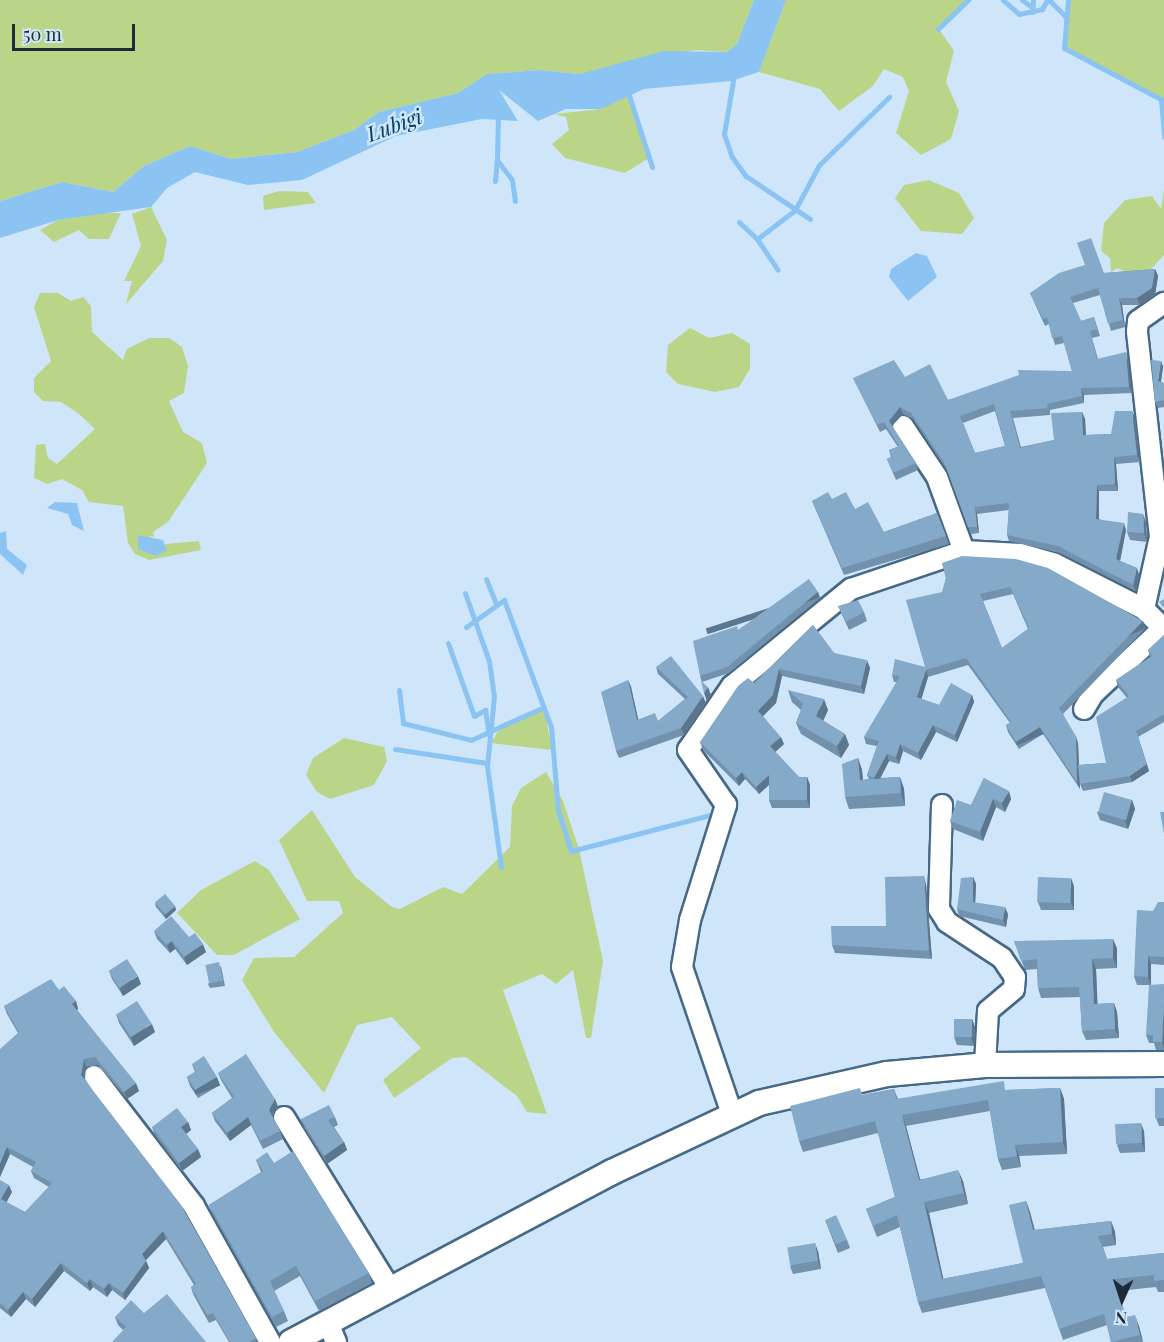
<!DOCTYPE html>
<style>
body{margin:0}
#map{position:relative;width:1164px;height:1342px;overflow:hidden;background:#cfe6fa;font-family:"Playfair Display",serif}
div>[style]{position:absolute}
.green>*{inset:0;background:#bad588}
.water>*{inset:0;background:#8bc4f3}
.stream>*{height:5px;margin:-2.5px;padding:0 2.5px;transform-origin:2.5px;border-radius:2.5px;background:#8bc4f3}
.roads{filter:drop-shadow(2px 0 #466986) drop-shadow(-2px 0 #466986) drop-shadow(0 2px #466986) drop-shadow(0 -2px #466986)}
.minor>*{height:20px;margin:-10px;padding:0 10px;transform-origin:10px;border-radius:10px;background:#fff}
.tertiary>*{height:24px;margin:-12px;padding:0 12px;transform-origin:12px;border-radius:12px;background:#fff}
.wall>*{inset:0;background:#7291ad}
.shaded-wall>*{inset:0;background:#5c768d;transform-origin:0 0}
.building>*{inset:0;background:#84a9c9;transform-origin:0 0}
span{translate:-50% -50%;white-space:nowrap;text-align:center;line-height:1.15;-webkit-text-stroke:5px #cfe6fa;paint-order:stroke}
.water-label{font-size:21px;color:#033e63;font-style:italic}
.north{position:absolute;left:1092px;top:1270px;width:60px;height:60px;-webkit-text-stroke:4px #cfe6fa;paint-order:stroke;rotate:183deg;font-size:16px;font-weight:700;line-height:24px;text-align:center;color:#1c2b37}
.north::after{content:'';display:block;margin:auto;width:21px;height:27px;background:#1c2b37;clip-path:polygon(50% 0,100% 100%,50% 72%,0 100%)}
.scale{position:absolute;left:12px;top:24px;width:123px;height:27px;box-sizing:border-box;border:3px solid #1c2b37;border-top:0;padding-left:8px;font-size:18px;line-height:21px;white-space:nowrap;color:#1c2b37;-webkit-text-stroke:4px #cfe6fa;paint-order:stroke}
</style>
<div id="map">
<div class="green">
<i style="clip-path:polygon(0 0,754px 0,737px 44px,727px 52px,695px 50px,580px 74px,539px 70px,487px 74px,458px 93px,379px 112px,354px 130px,297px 152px,231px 159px,190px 146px,144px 166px,113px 192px,62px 182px,0 201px)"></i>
<i style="clip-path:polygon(786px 0,968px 0,939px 29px,954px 51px,946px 82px,959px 111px,951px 139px,921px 155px,896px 133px,909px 91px,903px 77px,884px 69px,873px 86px,839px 111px,820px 89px,759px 72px)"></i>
<i style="clip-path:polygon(1068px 0,1164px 0,1164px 101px,1064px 48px)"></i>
<i style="clip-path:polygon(629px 93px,649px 158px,625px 173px,565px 158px,552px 144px,569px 130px,566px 117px,554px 114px,601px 109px)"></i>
<i style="clip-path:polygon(929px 180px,959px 193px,974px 218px,962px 234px,921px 231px,895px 198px,904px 185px)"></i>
<i style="clip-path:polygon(1164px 190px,1164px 255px,1140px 281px,1118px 268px,1111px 272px,1110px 258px,1101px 251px,1104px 223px,1125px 200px,1152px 196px,1161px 209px)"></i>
<i style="clip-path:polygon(279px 191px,308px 192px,316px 203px,264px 210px,263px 196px)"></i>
<i style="clip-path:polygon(151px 207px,167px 240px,163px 261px,126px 304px,132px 281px,124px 281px,141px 246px,132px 214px)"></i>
<i style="clip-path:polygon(102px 213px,121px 213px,109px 239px,89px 239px,79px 230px,54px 242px,40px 230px,58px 220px)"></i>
<i style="clip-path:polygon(40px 293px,58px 293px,71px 301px,83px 297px,91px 306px,92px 332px,123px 360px,127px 349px,149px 338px,169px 338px,182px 347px,188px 366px,184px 393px,169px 401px,183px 432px,202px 443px,207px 463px,168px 522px,153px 532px,154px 537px,148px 535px,167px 550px,165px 544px,199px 541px,201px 550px,149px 560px,135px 554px,128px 543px,123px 506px,89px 502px,82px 490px,62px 479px,47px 484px,34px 478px,36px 445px,45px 444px,48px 458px,57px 464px,95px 429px,78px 413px,61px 402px,43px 401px,34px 392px,34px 378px,51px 361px,34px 307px)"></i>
<i style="clip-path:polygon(690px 328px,709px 338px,732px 333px,750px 344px,750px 369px,739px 387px,715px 392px,678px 384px,666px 372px,668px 345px)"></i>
<i style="clip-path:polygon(544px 707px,552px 750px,491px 743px,503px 723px)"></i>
<i style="clip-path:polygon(344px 738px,384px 747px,387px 761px,374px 785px,330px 799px,317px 792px,306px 775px,313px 758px)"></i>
<i style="clip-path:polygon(546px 772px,563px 801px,579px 849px,603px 961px,591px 1038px,586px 1038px,573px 970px,556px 984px,542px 974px,503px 990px,547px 1114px,527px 1112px,517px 1096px,466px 1057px,452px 1058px,394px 1098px,383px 1080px,421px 1048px,392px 1017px,357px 1025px,324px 1093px,274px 1032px,242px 980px,254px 958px,294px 957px,343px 913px,339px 901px,307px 901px,279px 840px,312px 810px,355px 877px,392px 907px,400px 909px,443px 887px,462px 894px,510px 847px,512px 806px,521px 788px)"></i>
<i style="clip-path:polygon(255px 861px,269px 870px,300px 919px,234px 955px,217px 955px,177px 913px,201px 890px)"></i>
</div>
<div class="water">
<i style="clip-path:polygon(754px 0,786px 0,759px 72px,731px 81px,644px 89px,601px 109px,566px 109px,538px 121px,499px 90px,518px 121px,482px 119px,396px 136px,302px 180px,248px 185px,195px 172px,167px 188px,151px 207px,58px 220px,0 238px,0 201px,62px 182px,113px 192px,144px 166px,190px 146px,231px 159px,297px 152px,354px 130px,379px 112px,458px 93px,487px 74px,539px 70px,580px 74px,664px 51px,727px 52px,737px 44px)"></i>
<i style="clip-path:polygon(916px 253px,927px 256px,937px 277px,908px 301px,889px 277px,891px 269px)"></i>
<i style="clip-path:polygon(55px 502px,77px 503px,84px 531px,72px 525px,68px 514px,47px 508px)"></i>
<i style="clip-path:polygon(6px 531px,7px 549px,27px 565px,23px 575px,0 554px,0 533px)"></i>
<i style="clip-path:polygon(138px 535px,163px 540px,167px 550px,156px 556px,138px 549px)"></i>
</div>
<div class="stream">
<i style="left:1003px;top:0;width:21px;rotate:41deg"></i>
<i style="left:1019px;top:14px;width:24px;rotate:-12deg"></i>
<i style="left:1042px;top:9px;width:10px;rotate:-61deg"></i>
<i style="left:1022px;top:0;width:9px;rotate:36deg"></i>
<i style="left:1049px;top:0;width:23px;rotate:45deg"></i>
<i style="left:1068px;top:0;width:48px;rotate:94.8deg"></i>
<i style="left:1064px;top:48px;width:113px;rotate:27.9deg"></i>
<i style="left:1032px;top:12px;width:12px;rotate:-85deg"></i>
<i style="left:938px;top:29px;width:42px;rotate:-44deg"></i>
<i style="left:734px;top:75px;width:60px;rotate:99.6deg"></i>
<i style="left:724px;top:134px;width:24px;rotate:71deg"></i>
<i style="left:732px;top:157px;width:24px;rotate:54deg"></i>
<i style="left:746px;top:176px;width:77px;rotate:33.9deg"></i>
<i style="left:627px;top:89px;width:82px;rotate:72.2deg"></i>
<i style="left:1161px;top:100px;width:37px;rotate:85deg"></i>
<i style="left:498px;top:115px;width:45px;rotate:91.3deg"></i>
<i style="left:497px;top:160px;width:25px;rotate:53deg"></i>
<i style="left:512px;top:180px;width:21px;rotate:82deg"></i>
<i style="left:495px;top:181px;width:21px;rotate:-85deg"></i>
<i style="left:739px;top:222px;width:25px;rotate:43deg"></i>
<i style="left:757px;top:239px;width:48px;rotate:-37.3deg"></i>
<i style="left:795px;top:210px;width:51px;rotate:-61.9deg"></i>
<i style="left:819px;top:165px;width:98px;rotate:-44.2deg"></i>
<i style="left:757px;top:239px;width:37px;rotate:56deg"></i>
<i style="left:486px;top:579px;width:27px;rotate:68deg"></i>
<i style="left:465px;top:593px;width:72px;rotate:70.6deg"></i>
<i style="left:489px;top:661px;width:35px;rotate:82deg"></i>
<i style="left:494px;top:696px;width:70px;rotate:95.7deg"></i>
<i style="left:487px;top:766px;width:102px;rotate:82.1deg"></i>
<i style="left:466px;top:627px;width:47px;rotate:-35.4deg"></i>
<i style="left:504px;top:600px;width:135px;rotate:69.7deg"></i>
<i style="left:551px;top:727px;width:83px;rotate:85.2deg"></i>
<i style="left:558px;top:810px;width:43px;rotate:72.4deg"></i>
<i style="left:571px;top:851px;width:148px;rotate:-14.5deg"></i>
<i style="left:448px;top:643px;width:77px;rotate:70.4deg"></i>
<i style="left:474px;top:716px;width:13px;rotate:-29deg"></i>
<i style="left:485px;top:710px;width:25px;rotate:81deg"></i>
<i style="left:399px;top:690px;width:33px;rotate:83deg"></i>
<i style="left:403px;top:723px;width:70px;rotate:14deg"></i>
<i style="left:471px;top:740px;width:80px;rotate:-24.3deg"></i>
<i style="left:395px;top:749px;width:93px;rotate:8.7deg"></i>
</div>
<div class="roads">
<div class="minor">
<i style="left:903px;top:426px;width:61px;rotate:56.3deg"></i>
<i style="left:937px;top:477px;width:79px;rotate:70deg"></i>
<i style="left:1144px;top:609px;width:74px;rotate:-77.5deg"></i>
<i style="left:1160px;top:537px;width:207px;rotate:-96.4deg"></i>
<i style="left:1137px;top:331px;width:10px;rotate:-84deg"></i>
<i style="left:1138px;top:321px;width:32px;rotate:-35deg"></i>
<i style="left:1084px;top:709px;width:17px;rotate:-59deg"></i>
<i style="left:1093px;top:694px;width:96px;rotate:-43.3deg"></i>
<i style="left:942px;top:805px;width:104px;rotate:91.7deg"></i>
<i style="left:939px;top:909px;width:15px;rotate:58deg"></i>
<i style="left:947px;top:922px;width:66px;rotate:33.2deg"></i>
<i style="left:1002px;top:958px;width:23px;rotate:56deg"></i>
<i style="left:1015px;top:977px;width:12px;rotate:95deg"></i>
<i style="left:1014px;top:989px;width:34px;rotate:140deg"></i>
<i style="left:988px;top:1011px;width:54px;rotate:93.2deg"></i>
<i style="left:94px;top:1076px;width:164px;rotate:52.4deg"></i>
<i style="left:194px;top:1206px;width:156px;rotate:60.8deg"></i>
<i style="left:732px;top:1114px;width:155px;rotate:-108.8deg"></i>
<i style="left:682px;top:967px;width:48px;rotate:-80.3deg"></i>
<i style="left:690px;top:920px;width:121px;rotate:-72.6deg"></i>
<i style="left:726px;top:805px;width:67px;rotate:-124.6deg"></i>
<i style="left:688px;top:750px;width:78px;rotate:-55.5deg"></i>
<i style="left:732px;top:686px;width:154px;rotate:-39.2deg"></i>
<i style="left:851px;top:589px;width:119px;rotate:-18.6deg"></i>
<i style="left:964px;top:551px;width:57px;rotate:3deg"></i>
<i style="left:1021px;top:554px;width:35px;rotate:16deg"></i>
<i style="left:1055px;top:564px;width:100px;rotate:26.8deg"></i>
<i style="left:1144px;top:609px;width:28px;rotate:45deg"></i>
<i style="left:284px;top:1117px;width:203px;rotate:58.3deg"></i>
<i style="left:328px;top:1323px;width:21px;rotate:67deg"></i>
</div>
<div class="tertiary">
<i style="left:291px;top:1342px;width:363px;rotate:-27.9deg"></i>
<i style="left:612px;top:1172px;width:162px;rotate:-25.1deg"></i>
<i style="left:759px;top:1103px;width:131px;rotate:-12.8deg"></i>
<i style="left:887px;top:1074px;width:98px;rotate:-5.2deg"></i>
<i style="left:985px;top:1065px;width:179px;rotate:-0.3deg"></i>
</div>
</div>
<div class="wall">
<i style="clip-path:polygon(evenodd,1155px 269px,1158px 276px,1155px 295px,1140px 305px,1122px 305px,1125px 327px,1111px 331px,1100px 295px,1073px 303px,1081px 321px,1094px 317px,1100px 336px,1092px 338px,1098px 359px,1128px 359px,1132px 393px,1084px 395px,1084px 403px,1050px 410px,1050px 415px,1013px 418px,1021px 447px,1054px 440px,1082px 412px,1085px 419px,1086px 435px,1111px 434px,1135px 417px,1140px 462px,1116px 464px,1118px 491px,1099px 491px,1099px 519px,1126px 530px,1120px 561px,1137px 568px,1139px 575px,1136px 591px,1060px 553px,1009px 541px,1007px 535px,1009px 510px,977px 514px,979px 533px,971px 534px,947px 470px,913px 419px,903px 414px,892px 426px,916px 463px,918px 470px,896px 480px,887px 459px,891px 457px,889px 450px,898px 447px,886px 429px,880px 432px,853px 378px,905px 377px,948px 400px,1072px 371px,1064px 343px,1055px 345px,1049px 324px,1045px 326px,1030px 293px,1104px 273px,1155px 269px,995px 411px,1005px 446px,975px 453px,963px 423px,995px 411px)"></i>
<i style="clip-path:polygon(1161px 361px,1163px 367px,1161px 382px,1164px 383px,1164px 407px,1158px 408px,1155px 402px)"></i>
<i style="clip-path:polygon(832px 499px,855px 509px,884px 532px,937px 513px,949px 544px,844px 575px,812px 501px)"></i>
<i style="clip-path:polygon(1146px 522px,1147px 542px,1130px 540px,1127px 532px)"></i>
<i style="clip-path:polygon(evenodd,942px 563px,1146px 628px,1063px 714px,1078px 743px,1079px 765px,1106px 763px,1127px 698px,1118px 687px,1116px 680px,1150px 657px,1148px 650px,1164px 635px,1164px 722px,1138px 737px,1149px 771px,1132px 782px,1083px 791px,1080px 784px,1079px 772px,1080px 789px,1043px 734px,1019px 749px,1008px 732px,1006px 725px,1010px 723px,968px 665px,928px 677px,921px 699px,939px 705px,972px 695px,974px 702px,957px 742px,936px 732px,921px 760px,903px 751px,899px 764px,889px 761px,880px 778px,900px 777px,904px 789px,905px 806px,849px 809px,845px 797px,858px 758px,862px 770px,863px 780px,869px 779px,867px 775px,877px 746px,866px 744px,864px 737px,897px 682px,894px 682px,892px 675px,925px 667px,946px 578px,942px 563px,1013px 594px,1028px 629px,1002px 648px,983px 601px,1013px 594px)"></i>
<i style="clip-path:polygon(818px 592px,820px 598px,729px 673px,702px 682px,711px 695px,707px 701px,700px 676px)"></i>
<i style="clip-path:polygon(838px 606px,864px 612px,867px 621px,849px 630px)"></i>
<i style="clip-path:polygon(813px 625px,834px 653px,870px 668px,864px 694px,782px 676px,776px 703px,763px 716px,784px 744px,775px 752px,799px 777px,807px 777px,810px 785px,810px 808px,772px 808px,769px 800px,769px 785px,759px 794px,745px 779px,739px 786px,703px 750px,700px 742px,754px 683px)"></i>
<i style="clip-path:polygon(656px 667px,706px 703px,684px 735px,619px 758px,616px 751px,628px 680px,631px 687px,638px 720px,658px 721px,685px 699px,658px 674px)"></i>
<i style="clip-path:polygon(788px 690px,828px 710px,823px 721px,845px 734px,849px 745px,841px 758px,801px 734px,796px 723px,801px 710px,792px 702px)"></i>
<i style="clip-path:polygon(984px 778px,1011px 799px,1005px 812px,996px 807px,983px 841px,953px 829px,950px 821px,971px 805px)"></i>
<i style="clip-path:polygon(1132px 800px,1135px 809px,1128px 829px,1100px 820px,1097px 812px)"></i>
<i style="clip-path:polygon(973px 877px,976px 884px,975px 903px,1008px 914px,1006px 927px,959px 916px,957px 909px)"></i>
<i style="clip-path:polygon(926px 884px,932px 959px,835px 953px,832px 945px,886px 926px)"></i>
<i style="clip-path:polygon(1074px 886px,1074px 910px,1041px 910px,1038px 902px)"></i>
<i style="clip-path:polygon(1164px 902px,1164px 965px,1151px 964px,1151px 985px,1137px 985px,1134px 976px,1153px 911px)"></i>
<i style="clip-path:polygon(155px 903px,176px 910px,166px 919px,156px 907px)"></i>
<i style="clip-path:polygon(154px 931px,189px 937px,206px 952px,187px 965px,175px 949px,170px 953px,157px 939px)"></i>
<i style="clip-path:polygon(1014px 941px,1117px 948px,1117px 968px,1096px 969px,1097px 1004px,1114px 1003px,1117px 1012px,1119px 1038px,1086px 1040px,1082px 1031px,1080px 997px,1041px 998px,1038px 988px,1037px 969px,1025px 970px)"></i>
<i style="clip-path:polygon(221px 966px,225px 986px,210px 988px,208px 984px)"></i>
<i style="clip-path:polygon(109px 971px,141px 984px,123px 996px,112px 979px)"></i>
<i style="clip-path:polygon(1164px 984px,1164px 1050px,1156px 1050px,1154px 1043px,1149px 1043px,1146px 1035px)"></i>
<i style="clip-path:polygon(59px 990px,76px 1001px,78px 1009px,77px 1010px,139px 1091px,127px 1099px,98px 1065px,86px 1067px,85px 1079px,256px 1338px,257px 1342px,229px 1342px,216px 1320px,209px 1323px,193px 1294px,191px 1287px,194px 1285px,166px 1239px,146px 1260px,149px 1268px,125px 1300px,112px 1290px,107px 1297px,93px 1287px,90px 1291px,64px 1271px,35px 1307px,26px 1299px,11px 1317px,0 1308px,0 1180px,12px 1192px,6px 1202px,25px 1212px,49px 1187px,34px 1178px,31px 1171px,33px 1167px,10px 1154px,0 1177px,18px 1033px,7px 1014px,4px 1006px)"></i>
<i style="clip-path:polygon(116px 1014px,155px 1032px,134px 1046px,119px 1023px)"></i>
<i style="clip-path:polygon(972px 1019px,975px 1027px,974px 1046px,957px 1045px,954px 1037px)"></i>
<i style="clip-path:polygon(192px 1064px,220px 1085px,198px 1098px,190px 1086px,187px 1077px,195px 1072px)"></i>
<i style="clip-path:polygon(218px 1073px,275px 1099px,278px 1107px,273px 1117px,280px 1131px,283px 1139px,263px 1149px,251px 1125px,230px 1141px,215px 1121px,212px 1113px,232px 1098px,221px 1080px)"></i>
<i style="clip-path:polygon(1060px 1088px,1064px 1099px,1067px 1154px,1019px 1156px,1021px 1167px,1002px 1170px,998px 1159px,990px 1111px,906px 1126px,920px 1179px,963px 1181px,968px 1204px,929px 1213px,943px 1279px,1023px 1263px,1026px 1201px,1030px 1212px,1035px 1230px,1111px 1221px,1115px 1232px,1116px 1245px,1103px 1247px,1107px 1259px,1164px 1253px,1164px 1292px,1158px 1292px,1156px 1287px,1118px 1291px,1126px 1317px,1139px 1326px,1143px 1342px,1111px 1342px,1107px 1325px,1063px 1340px,1045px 1288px,922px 1313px,918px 1302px,900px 1227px,877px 1237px,866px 1209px,895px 1197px,878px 1133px,803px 1152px,799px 1141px,863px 1095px,894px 1089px,898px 1099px,1007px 1090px)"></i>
<i style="clip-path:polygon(1164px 1088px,1164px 1126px,1159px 1126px,1156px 1118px)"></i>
<i style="clip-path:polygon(335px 1117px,338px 1125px,334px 1127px,344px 1142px,347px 1150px,327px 1164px,304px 1127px,301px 1119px)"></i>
<i style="clip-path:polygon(188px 1122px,191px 1130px,186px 1134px,198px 1149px,201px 1157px,182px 1171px,155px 1135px,152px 1127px)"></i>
<i style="clip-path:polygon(1144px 1131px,1145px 1152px,1120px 1153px,1117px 1145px)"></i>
<i style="clip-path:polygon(256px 1160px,274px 1163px,369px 1273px,372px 1283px,319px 1311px,300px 1276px,274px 1291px,284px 1311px,288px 1321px,276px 1327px,213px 1215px,209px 1205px,261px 1172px)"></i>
<i style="clip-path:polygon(825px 1220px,847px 1240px,850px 1248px,838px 1253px)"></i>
<i style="clip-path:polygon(818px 1251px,821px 1269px,793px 1274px,790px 1266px)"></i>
<i style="clip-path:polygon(144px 1313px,123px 1330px,118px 1325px,115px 1317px)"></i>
</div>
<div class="shaded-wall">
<i style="clip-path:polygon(1155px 269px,1158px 276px,1155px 295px,1140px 305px,1137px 298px)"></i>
<i style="clip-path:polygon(1119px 298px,1122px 305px,1125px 327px,1123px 320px)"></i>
<i style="clip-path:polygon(1126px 352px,1128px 359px,1132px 393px,1129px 387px)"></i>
<i style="clip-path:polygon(1161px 361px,1163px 367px,1160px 387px,1158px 381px)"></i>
<i style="clip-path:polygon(1081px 388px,1084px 395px,1084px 403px,1082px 396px)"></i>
<i style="clip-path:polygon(900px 407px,903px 414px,891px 427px,889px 421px)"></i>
<i style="clip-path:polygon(1132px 411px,1135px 417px,1140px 462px,1137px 455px)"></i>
<i style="clip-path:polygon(1082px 412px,1085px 419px,1086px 442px,1083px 435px)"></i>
<i style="clip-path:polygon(1114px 457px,1116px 464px,1118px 491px,1115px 484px)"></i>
<i style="clip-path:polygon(1097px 485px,1099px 491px,1099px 525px,1096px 519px)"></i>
<i style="clip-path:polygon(975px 507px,977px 514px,979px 533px,977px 527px)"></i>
<i style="clip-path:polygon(1143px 514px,1146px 522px,1147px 542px,1144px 533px)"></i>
<i style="clip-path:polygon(1124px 523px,1126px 530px,1119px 566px,1116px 559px)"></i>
<i style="clip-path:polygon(1137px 568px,1139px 575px,1136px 591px,1133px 585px)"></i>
<i style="left:818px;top:592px;width:6px;height:118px;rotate:72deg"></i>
<i style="left:1143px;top:621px;width:8px;height:121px;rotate:67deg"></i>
<i style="clip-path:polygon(867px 660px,870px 668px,864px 694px,861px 686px)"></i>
<i style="clip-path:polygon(779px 669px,782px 676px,776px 703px,761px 718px,758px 711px)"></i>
<i style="clip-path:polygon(926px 670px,928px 677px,920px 704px,917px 697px)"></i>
<i style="clip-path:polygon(628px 680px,631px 687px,640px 727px,637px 720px)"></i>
<i style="clip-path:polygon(708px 687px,711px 695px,707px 701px,704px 693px)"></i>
<i style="clip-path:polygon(972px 695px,974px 702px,957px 742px,955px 735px)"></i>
<i style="clip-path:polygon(703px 696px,706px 703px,684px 735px,681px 728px)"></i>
<i style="clip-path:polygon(824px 699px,828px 710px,820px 728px,816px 716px)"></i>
<i style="clip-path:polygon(933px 725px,936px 732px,921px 760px,918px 753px)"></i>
<i style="left:1040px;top:727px;width:8px;height:28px;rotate:67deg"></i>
<i style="clip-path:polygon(845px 734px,849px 745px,841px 758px,837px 746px)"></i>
<i style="clip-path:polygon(1076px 736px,1078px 743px,1080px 789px,1077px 782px)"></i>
<i style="clip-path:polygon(781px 737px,784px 744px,773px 754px,770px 746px)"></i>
<i style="clip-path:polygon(1138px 737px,1149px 771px,1132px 782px,1130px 776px)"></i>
<i style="clip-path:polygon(900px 744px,903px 751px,899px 764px,896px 757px)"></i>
<i style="clip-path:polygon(887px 754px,889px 761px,877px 785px,874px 778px)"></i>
<i style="clip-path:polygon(858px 758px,862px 770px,864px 792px,860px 780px)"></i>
<i style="clip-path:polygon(742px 772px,745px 779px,739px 786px,736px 778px)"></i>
<i style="clip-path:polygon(769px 775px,772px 782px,759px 794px,756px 787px)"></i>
<i style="clip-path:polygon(807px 777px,810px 785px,810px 808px,807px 800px)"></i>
<i style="clip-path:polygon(900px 777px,904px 789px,905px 806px,901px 793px)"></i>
<i style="clip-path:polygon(1009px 791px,1011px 799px,1005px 812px,1002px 803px)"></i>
<i style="clip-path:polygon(993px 799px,996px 807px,983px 841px,980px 832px)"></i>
<i style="clip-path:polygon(1132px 800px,1135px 809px,1128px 829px,1125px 821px)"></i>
<i style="clip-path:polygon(924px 876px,926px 884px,932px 959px,929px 951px)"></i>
<i style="clip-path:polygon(973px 877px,976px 884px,975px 909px,973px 902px)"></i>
<i style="clip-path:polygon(1071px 878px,1074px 886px,1074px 910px,1071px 902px)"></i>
<i style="clip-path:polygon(175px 906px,176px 910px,166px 919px,164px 915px)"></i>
<i style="clip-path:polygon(1005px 907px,1008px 914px,1006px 927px,1003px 920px)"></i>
<i style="clip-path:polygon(1113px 939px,1117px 948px,1117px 968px,1113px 958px)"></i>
<i style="clip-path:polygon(172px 941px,175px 949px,170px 953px,167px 945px)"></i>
<i style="clip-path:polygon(203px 944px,206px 952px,187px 965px,184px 957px)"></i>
<i style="clip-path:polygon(1148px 956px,1151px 964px,1151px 985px,1148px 977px)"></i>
<i style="clip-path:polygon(1092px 959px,1096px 969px,1098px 1013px,1094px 1004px)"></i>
<i style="clip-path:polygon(138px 976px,141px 984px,123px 996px,120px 988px)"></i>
<i style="clip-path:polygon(76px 1001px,78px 1009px,75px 1012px,72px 1004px)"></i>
<i style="clip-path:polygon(1114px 1003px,1117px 1012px,1119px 1038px,1115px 1029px)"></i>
<i style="clip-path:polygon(1164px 1005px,1164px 1048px,1162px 1042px)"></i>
<i style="clip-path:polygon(972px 1019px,975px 1027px,974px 1046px,971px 1038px)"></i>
<i style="clip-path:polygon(152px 1024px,155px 1032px,134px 1046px,131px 1037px)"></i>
<i style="clip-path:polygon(84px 1059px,86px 1067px,84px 1083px,81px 1075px)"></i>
<i style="left:217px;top:1077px;width:9px;height:26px;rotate:69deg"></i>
<i style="clip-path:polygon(136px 1083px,139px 1091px,127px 1099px,124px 1092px)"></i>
<i style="clip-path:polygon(1060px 1088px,1064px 1099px,1067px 1154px,1063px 1142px)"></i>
<i style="clip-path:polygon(275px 1099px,278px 1107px,272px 1118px,269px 1110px)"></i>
<i style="clip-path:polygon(902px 1115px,906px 1126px,923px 1191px,919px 1180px)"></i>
<i style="clip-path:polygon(248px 1117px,251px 1125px,230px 1141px,227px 1133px)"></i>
<i style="clip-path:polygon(188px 1122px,191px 1130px,184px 1136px,181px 1127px)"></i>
<i style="clip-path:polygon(1141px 1123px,1144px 1131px,1145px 1152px,1142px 1143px)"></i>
<i style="clip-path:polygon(344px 1142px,347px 1150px,327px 1164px,324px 1156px)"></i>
<i style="clip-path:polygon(1015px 1145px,1019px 1156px,1021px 1167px,1017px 1156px)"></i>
<i style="clip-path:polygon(7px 1147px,10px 1154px,0 1177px,0 1163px)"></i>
<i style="clip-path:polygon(198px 1149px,201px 1157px,182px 1171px,179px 1163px)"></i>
<i style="clip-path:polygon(958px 1170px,963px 1181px,968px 1204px,964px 1193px)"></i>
<i style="clip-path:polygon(9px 1185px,12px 1192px,4px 1207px,1px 1199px)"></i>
<i style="clip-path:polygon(1026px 1201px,1030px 1212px,1037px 1242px,1033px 1230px)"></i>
<i style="clip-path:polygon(924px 1202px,929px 1213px,946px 1291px,942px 1279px)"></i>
<i style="clip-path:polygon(1111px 1221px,1115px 1232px,1116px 1245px,1112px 1234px)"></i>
<i style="clip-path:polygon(163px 1231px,166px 1239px,144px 1262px,142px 1254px)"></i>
<i style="clip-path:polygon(815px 1243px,818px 1251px,821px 1269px,818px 1261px)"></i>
<i style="clip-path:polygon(146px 1261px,149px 1268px,125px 1300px,123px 1293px)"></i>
<i style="clip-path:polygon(61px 1263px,64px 1271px,35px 1307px,32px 1299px)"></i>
<i style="clip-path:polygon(90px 1279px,93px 1287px,90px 1291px,87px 1283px)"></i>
<i style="clip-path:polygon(109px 1283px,112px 1290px,107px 1297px,104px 1289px)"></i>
<i style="clip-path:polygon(23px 1292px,26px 1299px,11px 1317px,8px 1310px)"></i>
<i style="clip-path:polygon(1135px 1315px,1139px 1326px,1143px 1342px,1140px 1335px)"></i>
</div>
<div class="building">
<i style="clip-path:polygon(evenodd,1091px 238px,1104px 273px,1155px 269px,1152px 288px,1137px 298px,1119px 298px,1123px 320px,1108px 324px,1098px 288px,1070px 297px,1081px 321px,1094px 317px,1097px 329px,1090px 331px,1097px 359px,1126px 352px,1129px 387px,1081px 388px,1082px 396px,1047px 404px,1048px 408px,1010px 411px,1020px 448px,1054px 440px,1051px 413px,1082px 412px,1083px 435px,1111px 434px,1115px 411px,1132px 411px,1137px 455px,1114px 457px,1115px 484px,1097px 485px,1096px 519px,1124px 523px,1116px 559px,1137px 568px,1133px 585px,1058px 546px,1007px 535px,1009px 503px,975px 507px,977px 527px,968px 527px,945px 464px,911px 413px,900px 407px,889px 421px,916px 463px,893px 473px,887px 459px,892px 457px,889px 450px,899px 446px,884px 422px,877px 425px,853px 378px,894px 360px,905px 377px,930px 364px,948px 400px,1019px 375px,1018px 370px,1072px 371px,1062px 336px,1052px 338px,1047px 317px,1043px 319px,1030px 293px,1059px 273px,1085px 265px,1077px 243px,1091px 238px,994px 404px,1005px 446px,975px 453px,960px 416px,994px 404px)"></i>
<i style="clip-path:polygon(1151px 360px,1161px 361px,1158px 381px,1164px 383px,1164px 400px,1155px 402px)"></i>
<i style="clip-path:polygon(828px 492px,832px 499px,846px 492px,855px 509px,868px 502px,884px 532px,937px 513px,946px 536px,842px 568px,812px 501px)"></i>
<i style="clip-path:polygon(1128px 512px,1143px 514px,1144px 533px,1127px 532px)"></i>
<i style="clip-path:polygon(evenodd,962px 556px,1016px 559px,1048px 568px,1143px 621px,1059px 708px,1076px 736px,1077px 782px,1040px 727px,1016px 742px,1006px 725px,1011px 722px,966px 658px,926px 670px,917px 697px,939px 705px,951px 683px,972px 695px,955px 735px,933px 725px,918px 753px,900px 744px,896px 757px,887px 754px,874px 778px,867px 775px,879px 741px,864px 737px,900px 676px,892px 675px,895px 659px,925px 667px,906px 600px,942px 592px,946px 578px,942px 563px,962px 556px,1010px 587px,1029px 628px,1002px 648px,980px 594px,1010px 587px)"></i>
<i style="clip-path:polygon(809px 579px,818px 592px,727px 667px,700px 676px,693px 641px,737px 626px,738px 630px)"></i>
<i style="clip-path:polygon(1164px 599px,1164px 608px,1159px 602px)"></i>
<i style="clip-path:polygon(858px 600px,864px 612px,846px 622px,838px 606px)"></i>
<i style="clip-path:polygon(813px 625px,834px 653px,867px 660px,861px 686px,779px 669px,773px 695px,758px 711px,781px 737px,770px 746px,799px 777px,807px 777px,807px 800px,769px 800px,769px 775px,756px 787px,742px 772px,736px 778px,700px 742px,738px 686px,748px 678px,754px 683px)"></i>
<i style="clip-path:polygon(1164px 635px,1164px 714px,1136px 731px,1147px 764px,1130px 776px,1080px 784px,1078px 765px,1106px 763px,1096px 717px,1129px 696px,1116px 680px,1152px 656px,1148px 650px)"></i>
<i style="clip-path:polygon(671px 656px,703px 696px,681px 728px,616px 751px,601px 692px,628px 680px,637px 720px,655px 713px,658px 721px,688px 697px,656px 667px)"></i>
<i style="clip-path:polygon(701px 681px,708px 687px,704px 693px)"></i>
<i style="clip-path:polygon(788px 690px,824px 699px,816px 716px,845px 734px,837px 746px,796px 723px,803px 704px)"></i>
<i style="clip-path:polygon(858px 758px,860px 780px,900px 777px,901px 793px,845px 797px,842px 764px)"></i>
<i style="clip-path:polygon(984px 778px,1009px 791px,1002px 803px,993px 799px,980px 832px,950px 821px,957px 800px,971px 805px)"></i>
<i style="left:1104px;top:792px;width:29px;height:21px;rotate:16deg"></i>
<i style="clip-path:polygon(1160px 812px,1164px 812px,1164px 834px)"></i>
<i style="clip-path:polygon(924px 876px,929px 951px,832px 945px,831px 926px,886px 926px,885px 877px)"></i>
<i style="clip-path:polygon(973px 877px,973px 902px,1005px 907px,1003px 920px,957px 909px,961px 878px)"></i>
<i style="left:1038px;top:877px;width:33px;height:25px;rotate:2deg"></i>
<i style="left:165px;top:894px;width:16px;height:13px;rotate:50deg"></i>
<i style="clip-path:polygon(1158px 902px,1164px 902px,1164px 957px,1148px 956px,1148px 977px,1134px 976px,1137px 910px,1153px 911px)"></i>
<i style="clip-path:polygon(171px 916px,189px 937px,195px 933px,203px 944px,184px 957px,172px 941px,167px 945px,154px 931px)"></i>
<i style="clip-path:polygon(1113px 939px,1113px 958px,1092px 959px,1094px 1004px,1114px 1003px,1115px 1029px,1082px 1031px,1079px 987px,1038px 988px,1037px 959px,1021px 961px,1014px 941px)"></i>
<i style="left:127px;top:959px;width:20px;height:22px;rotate:57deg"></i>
<i style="left:219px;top:962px;width:19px;height:14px;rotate:78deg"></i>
<i style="clip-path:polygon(51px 979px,59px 990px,64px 986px,76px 1001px,72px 1004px,136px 1083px,124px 1092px,95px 1057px,84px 1059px,81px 1075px,181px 1205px,256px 1338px,249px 1342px,230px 1342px,213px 1313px,207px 1315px,191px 1287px,196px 1284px,163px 1231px,142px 1254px,146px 1261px,123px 1293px,109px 1283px,104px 1289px,90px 1279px,87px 1283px,61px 1263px,32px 1299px,23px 1292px,8px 1310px,0 1303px,0 1180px,9px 1185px,1px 1199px,25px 1212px,52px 1183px,31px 1171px,36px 1162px,7px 1147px,0 1163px,0 1049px,19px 1032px,4px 1006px)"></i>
<i style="clip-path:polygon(1164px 984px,1164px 1005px,1162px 1042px,1153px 1042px,1153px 1035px,1146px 1035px,1149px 985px)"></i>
<i style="left:137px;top:1001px;width:27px;height:25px;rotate:57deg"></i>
<i style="left:954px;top:1019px;width:18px;height:18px"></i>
<i style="clip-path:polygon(246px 1054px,275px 1099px,269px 1110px,280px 1131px,260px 1141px,248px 1117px,227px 1133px,212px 1113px,234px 1097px,218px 1073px)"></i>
<i style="clip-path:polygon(204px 1056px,217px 1077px,195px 1090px,187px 1077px,196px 1071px,192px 1064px)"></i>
<i style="clip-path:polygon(1004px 1081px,1005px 1090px,1060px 1088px,1063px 1142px,1015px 1145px,1017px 1156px,998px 1159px,988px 1100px,902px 1115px,919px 1180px,958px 1170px,964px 1193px,924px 1202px,942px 1279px,1023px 1263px,1009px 1205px,1026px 1201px,1033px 1230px,1111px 1221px,1112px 1234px,1098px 1236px,1107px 1259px,1164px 1253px,1164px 1280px,1154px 1281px,1154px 1275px,1114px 1279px,1126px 1317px,1135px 1315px,1140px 1335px,1111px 1342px,1104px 1314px,1059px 1329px,1041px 1276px,918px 1302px,897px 1215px,873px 1226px,866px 1209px,895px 1197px,875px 1121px,799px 1141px,790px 1106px,860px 1088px,862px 1095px,894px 1089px,896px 1099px)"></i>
<i style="left:1155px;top:1088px;width:9px;height:30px"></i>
<i style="clip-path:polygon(329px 1105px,335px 1117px,328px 1120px,344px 1142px,324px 1156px,301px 1119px)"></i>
<i style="clip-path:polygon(177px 1108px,188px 1122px,181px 1127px,198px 1149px,179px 1163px,152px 1127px)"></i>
<i style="left:1141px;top:1123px;width:20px;height:26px;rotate:87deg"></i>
<i style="clip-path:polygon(293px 1151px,369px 1273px,315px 1301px,296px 1266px,270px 1281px,284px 1311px,272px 1317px,209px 1205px,263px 1171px,256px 1160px,267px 1152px,274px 1163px)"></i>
<i style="left:836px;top:1215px;width:27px;height:12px;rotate:66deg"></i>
<i style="left:815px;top:1243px;width:18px;height:28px;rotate:81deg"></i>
<i style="clip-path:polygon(167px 1294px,206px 1342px,112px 1342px,126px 1327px,115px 1317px,131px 1300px,144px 1313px)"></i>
</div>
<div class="water-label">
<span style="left:394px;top:124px;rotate:-20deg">Lubigi</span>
</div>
<div class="north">N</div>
<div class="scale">50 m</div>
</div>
